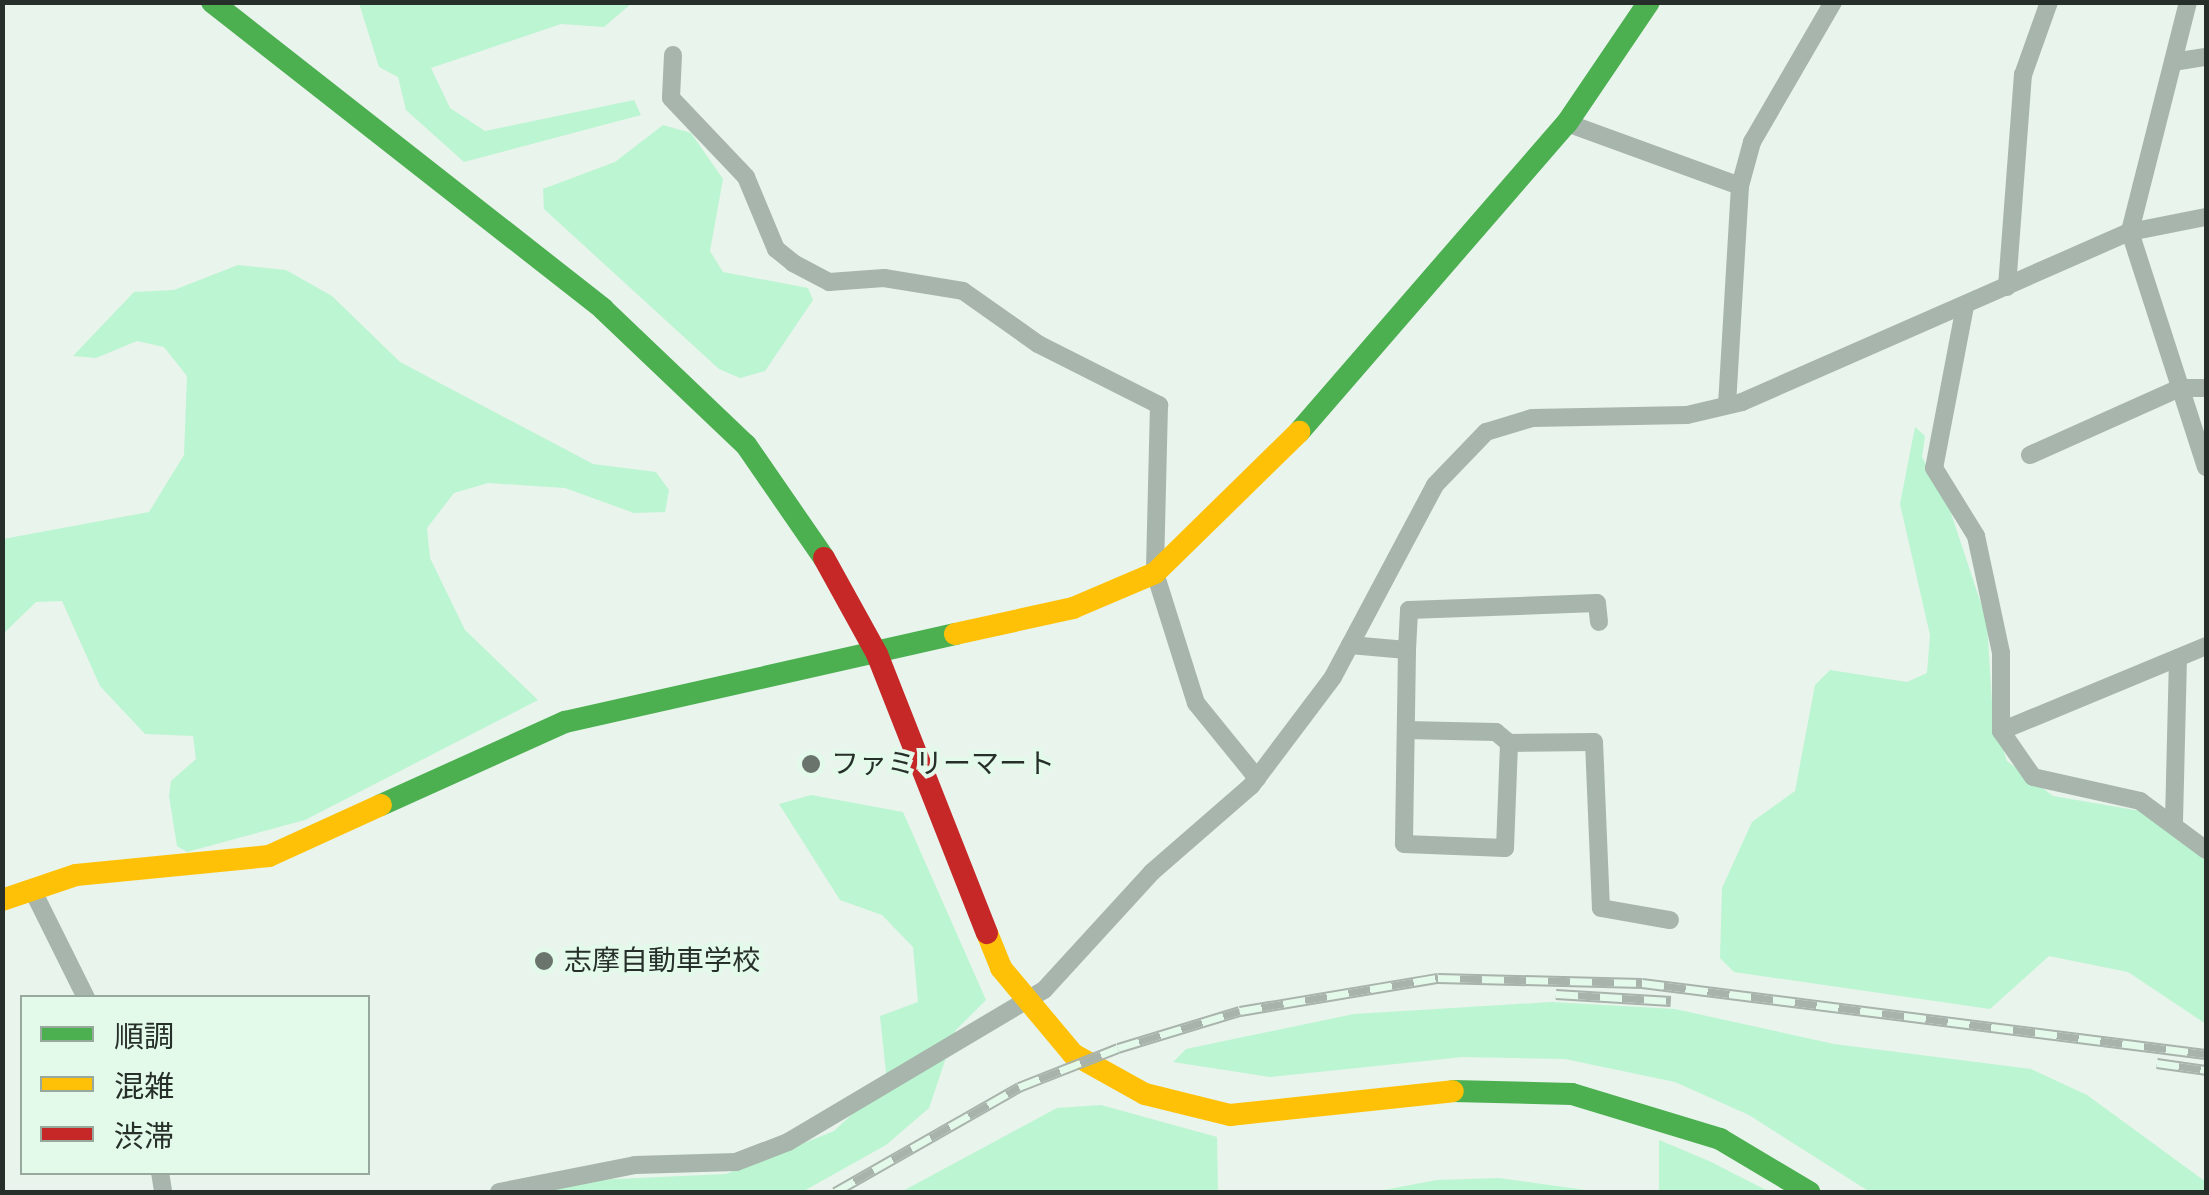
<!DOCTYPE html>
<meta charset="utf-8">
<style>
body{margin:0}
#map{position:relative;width:2209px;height:1195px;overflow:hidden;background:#e8f4ec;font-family:Roboto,"Noto Sans JP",sans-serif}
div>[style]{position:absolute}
.green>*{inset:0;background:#bcf5d1}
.street>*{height:18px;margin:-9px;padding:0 9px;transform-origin:9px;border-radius:9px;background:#a7b5ac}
.fast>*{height:22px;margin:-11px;padding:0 11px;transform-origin:11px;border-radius:11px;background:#4caf50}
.slow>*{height:22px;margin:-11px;padding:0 11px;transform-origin:11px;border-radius:11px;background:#ffc107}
.jam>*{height:22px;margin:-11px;padding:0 11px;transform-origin:11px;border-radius:11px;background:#c62828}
.rail>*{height:11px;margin-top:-5.5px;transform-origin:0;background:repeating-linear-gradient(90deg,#e3f9ea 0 22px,#a7b3ab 0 44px);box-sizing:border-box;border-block:2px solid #a7b3ab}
.dots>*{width:28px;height:28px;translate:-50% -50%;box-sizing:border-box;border:5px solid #e3f9ea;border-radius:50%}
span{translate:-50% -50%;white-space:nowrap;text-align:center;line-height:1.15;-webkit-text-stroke:8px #e3f9ea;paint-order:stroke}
.poi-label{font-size:28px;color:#262f29}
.left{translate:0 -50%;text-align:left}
.frame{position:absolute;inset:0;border:5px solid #262f29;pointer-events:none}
.legend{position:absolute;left:20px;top:995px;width:350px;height:180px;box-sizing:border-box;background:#e3f9ea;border:2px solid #97a89d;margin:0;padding:12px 18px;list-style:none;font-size:30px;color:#262f29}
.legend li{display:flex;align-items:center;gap:20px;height:50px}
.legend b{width:50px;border:2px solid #97a89d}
</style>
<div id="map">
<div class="green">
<i style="clip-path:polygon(359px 3px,632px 3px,604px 27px,561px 24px,431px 68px,450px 108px,485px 131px,634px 100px,641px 115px,464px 162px,406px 110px,398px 77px,379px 67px)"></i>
<i style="clip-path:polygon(663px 125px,691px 133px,723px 179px,710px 251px,723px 272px,808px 288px,813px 300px,765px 371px,740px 378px,719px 369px,544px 209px,543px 189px,615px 162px)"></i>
<i style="clip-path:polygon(238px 265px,286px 270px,332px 296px,400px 362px,593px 464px,656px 472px,669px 490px,665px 512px,634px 513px,565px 488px,488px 483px,454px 493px,427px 528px,430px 558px,465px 630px,538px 700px,305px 820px,187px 852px,177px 846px,169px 796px,171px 781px,196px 759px,193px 736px,145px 734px,100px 686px,62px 601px,36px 602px,3px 634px,3px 539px,149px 512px,184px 455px,187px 376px,164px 347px,137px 341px,96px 358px,73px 356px,134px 292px,174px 290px)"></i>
<i style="clip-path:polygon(1915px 427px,1925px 436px,1922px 457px,1949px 507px,1987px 622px,1993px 720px,2007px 761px,2053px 796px,2141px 811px,2206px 857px,2206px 1024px,2128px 972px,2049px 956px,1990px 1009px,1734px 972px,1720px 958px,1722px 888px,1752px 822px,1795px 791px,1815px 685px,1830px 670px,1907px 682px,1927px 673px,1930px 635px,1900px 504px)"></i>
<i style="clip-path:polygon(811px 795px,903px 812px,986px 1000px,955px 1031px,929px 1108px,886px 1145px,802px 1192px,541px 1192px,594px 1180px,726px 1174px,834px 1131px,887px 1082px,880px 1016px,918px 1002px,913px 947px,882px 915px,840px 900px,779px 804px)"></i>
<i style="clip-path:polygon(1551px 1002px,1675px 1009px,1834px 1044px,2031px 1069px,2087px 1095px,2206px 1182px,2206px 1192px,1870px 1192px,1749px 1115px,1675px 1082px,1565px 1059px,1463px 1057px,1270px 1077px,1173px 1062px,1186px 1049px,1354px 1014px)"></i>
<i style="clip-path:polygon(1101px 1105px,1217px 1137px,1218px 1192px,901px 1192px,1057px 1108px)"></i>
<i style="clip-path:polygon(1659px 1140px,1709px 1161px,1770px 1192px,1659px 1192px)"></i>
<i style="clip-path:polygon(1499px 1178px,1600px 1192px,1373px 1192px,1437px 1180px)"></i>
</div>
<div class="street">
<i style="left:2188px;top:2px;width:237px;rotate:104.2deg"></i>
<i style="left:2130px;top:232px;width:247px;rotate:72.1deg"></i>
<i style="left:673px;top:55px;width:43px;rotate:92.7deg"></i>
<i style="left:671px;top:98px;width:109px;rotate:46.5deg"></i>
<i style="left:746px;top:177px;width:78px;rotate:67.4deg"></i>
<i style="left:776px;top:249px;width:22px;rotate:39deg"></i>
<i style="left:793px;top:263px;width:41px;rotate:27.8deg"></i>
<i style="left:829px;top:282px;width:55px;rotate:-4.2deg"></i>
<i style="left:884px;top:278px;width:80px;rotate:9.3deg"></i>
<i style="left:963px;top:291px;width:92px;rotate:35.2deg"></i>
<i style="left:1038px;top:344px;width:136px;rotate:26.8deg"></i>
<i style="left:1159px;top:405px;width:168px;rotate:91.4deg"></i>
<i style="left:1155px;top:573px;width:136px;rotate:72.5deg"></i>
<i style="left:1196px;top:703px;width:97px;rotate:50.9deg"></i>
<i style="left:2173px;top:62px;width:33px;rotate:-9deg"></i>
<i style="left:1567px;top:123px;width:184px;rotate:20deg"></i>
<i style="left:2007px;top:287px;width:213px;rotate:-85.7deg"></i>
<i style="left:2023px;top:75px;width:77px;rotate:-70.4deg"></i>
<i style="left:1965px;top:306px;width:165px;rotate:100.8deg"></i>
<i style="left:1934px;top:468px;width:80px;rotate:58.3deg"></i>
<i style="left:1976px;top:536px;width:120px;rotate:77.9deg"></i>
<i style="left:2001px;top:653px;width:78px;rotate:90deg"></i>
<i style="left:2001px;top:731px;width:56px;rotate:55.2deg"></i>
<i style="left:2033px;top:777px;width:110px;rotate:12.6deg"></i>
<i style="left:2140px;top:801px;width:82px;rotate:36.6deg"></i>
<i style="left:1727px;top:405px;width:219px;rotate:-86.6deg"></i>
<i style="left:1740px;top:186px;width:46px;rotate:-74.7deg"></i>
<i style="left:1752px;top:142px;width:162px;rotate:-59.9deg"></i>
<i style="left:2030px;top:455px;width:164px;rotate:-24.1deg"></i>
<i style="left:2180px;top:388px;width:26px"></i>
<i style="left:1350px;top:645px;width:57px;rotate:5deg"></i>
<i style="left:1407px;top:650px;width:194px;rotate:90.9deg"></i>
<i style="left:1404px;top:844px;width:101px;rotate:2.3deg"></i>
<i style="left:1505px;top:848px;width:105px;rotate:-87.8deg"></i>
<i style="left:1509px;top:743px;width:17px;rotate:-140deg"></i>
<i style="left:1496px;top:732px;width:90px;rotate:-178.7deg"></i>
<i style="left:1407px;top:650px;width:40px;rotate:-87.1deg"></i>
<i style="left:1409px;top:610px;width:188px;rotate:-2.1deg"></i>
<i style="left:1597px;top:603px;width:19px;rotate:84deg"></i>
<i style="left:2001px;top:731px;width:222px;rotate:-22.5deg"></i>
<i style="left:1509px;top:743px;width:85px;rotate:-0.7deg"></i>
<i style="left:1594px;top:742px;width:166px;rotate:87.6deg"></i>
<i style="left:1601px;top:908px;width:70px;rotate:9.9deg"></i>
<i style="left:2174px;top:821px;width:163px;rotate:-88.6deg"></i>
<i style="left:32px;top:889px;width:122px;rotate:63.6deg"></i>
<i style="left:160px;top:1172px;width:20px;rotate:81deg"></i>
<i style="left:499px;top:1192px;width:139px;rotate:-11.2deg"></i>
<i style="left:635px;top:1165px;width:101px;rotate:-1.7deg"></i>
<i style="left:736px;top:1162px;width:56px;rotate:-21deg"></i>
<i style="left:788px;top:1142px;width:298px;rotate:-30.7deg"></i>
<i style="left:1044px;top:990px;width:160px;rotate:-47.5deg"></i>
<i style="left:1152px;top:872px;width:131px;rotate:-41deg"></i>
<i style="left:1251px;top:786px;width:136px;rotate:-53deg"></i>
<i style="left:1333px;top:677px;width:217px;rotate:-62deg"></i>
<i style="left:1435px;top:485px;width:74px;rotate:-46.1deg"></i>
<i style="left:1486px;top:432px;width:48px;rotate:-16.9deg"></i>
<i style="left:1532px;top:418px;width:155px;rotate:-1.1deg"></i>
<i style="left:1687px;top:415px;width:57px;rotate:-13.3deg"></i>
<i style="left:1742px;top:402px;width:424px;rotate:-23.7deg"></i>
<i style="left:2130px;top:232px;width:77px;rotate:-11.2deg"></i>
</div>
<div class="fast">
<i style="left:212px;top:2px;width:497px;rotate:38.1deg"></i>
<i style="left:603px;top:309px;width:197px;rotate:43.6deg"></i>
<i style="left:746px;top:445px;width:137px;rotate:55.4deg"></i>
<i style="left:1299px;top:432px;width:409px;rotate:-49.1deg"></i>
<i style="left:1567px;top:123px;width:146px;rotate:-55.9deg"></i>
<i style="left:381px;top:805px;width:202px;rotate:-24.3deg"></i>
<i style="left:565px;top:722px;width:400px;rotate:-12.7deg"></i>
<i style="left:1453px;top:1091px;width:119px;rotate:1.4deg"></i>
<i style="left:1572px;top:1094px;width:155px;rotate:16.9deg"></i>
<i style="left:1720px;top:1139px;width:104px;rotate:30.8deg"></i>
</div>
<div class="slow">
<i style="left:955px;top:634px;width:121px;rotate:-12.4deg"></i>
<i style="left:1073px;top:608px;width:89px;rotate:-23.1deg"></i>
<i style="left:1155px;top:573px;width:202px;rotate:-44.4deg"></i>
<i style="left:2px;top:900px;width:78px;rotate:-18.7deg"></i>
<i style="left:76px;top:875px;width:194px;rotate:-5.6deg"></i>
<i style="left:269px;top:856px;width:123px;rotate:-24.5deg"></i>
<i style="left:987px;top:933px;width:38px;rotate:68deg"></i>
<i style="left:1001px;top:968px;width:112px;rotate:50.1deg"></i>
<i style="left:1073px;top:1054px;width:82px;rotate:29.1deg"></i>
<i style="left:1145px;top:1094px;width:88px;rotate:13.9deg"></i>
<i style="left:1230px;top:1115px;width:224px;rotate:-6.1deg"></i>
</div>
<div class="jam">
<i style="left:824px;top:558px;width:110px;rotate:61.1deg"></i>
<i style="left:877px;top:654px;width:300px;rotate:68.5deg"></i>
</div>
<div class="rail">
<i style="left:1556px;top:994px;width:115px;rotate:3.5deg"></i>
<i style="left:2157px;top:1063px;width:49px;rotate:8.1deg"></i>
<i style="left:835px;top:1192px;width:212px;rotate:-29.7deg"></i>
<i style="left:1019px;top:1087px;width:106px;rotate:-21.5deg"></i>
<i style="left:1118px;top:1048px;width:127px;rotate:-16.9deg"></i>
<i style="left:1240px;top:1011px;width:201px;rotate:-9.5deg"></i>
<i style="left:1438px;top:978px;width:204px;rotate:1.4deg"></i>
<i style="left:1642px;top:983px;width:568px;rotate:7.18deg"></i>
</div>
<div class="dots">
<i style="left:811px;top:764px;background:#6a746d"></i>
<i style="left:544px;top:961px;background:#6a746d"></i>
</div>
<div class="poi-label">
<span class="left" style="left:831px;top:764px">ファミリーマート</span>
<span class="left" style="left:564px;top:961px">志摩自動車学校</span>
</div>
<div class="frame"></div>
<ul class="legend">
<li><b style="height:12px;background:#4caf50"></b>順調</li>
<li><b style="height:12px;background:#ffc107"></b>混雑</li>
<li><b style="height:12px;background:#c62828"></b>渋滞</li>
</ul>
</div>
